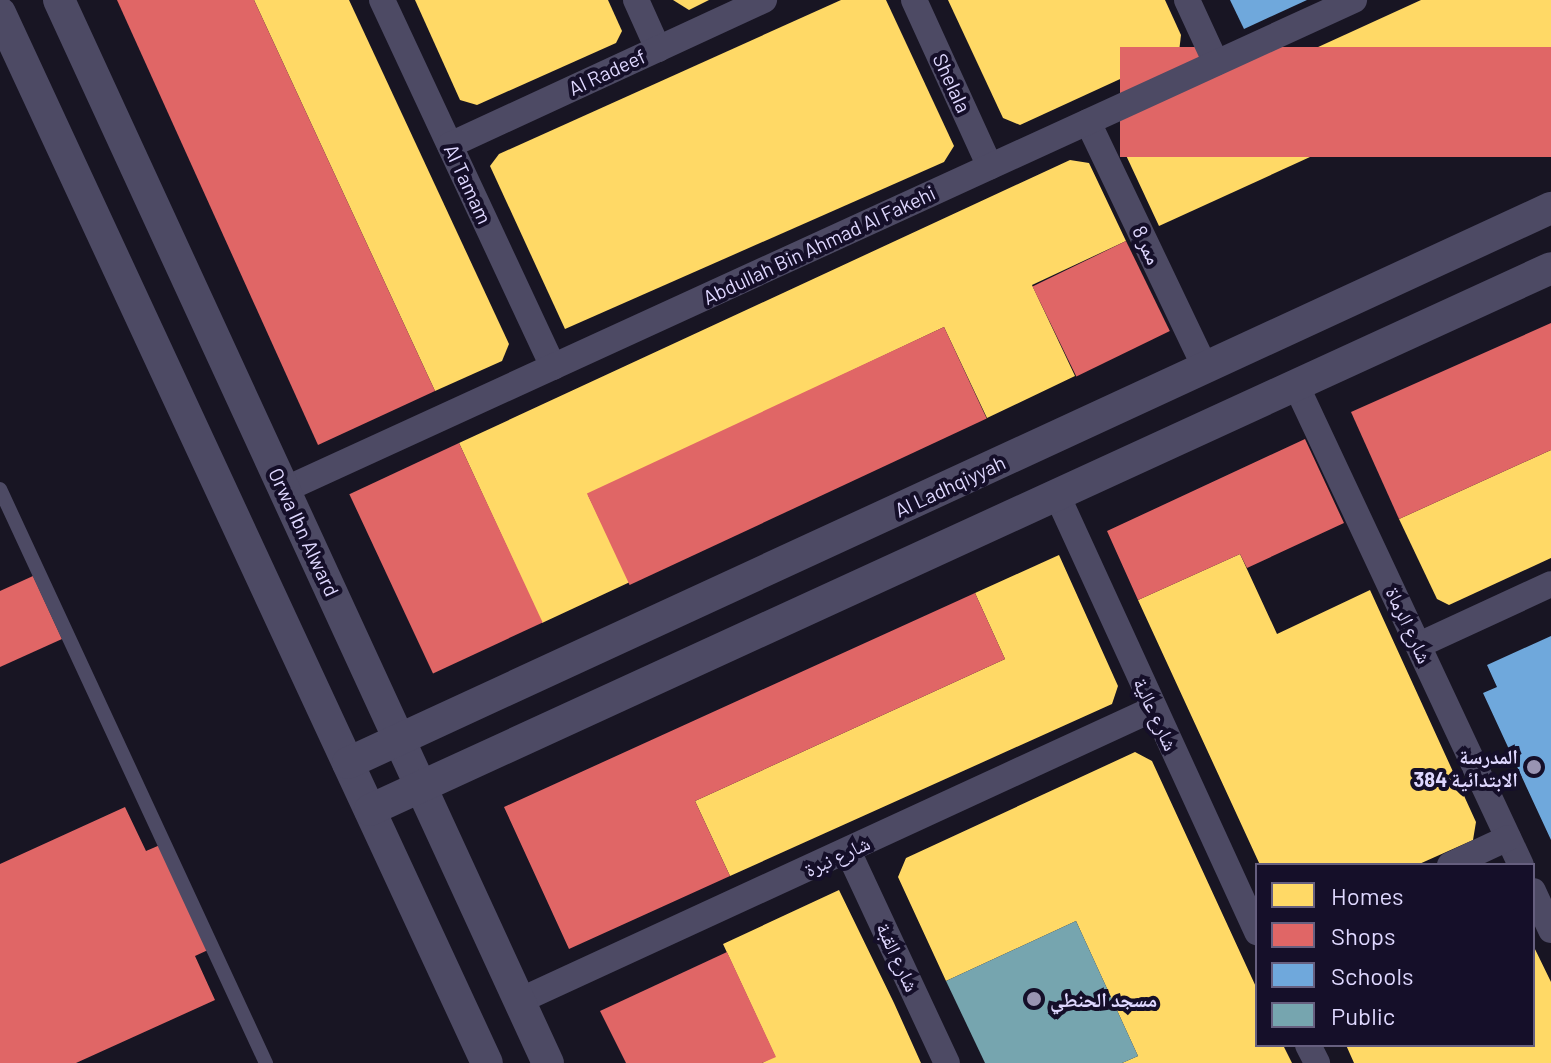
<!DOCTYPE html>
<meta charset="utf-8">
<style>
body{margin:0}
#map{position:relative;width:1551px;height:1063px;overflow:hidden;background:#181523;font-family:Barlow,"Noto Naskh Arabic",sans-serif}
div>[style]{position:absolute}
.homes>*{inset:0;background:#ffd966}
.shops>*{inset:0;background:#e06666;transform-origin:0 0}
.schools>*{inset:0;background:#6fa8dc}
.public>*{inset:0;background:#76a5af}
.service>*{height:14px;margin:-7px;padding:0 7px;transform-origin:7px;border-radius:7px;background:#4d4a64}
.minor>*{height:26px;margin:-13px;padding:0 13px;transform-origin:13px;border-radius:13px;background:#4d4a64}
.tertiary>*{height:32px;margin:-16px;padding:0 16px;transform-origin:16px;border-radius:16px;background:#4d4a64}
.dots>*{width:22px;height:22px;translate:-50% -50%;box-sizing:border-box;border:4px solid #150f29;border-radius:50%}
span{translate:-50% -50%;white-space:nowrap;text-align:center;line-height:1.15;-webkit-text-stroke:8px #150f29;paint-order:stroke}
.street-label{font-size:20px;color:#dfd8ff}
.poi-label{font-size:20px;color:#dfd8ff;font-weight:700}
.right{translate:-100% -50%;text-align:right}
.left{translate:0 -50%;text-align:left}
.legend{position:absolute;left:1255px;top:863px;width:280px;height:184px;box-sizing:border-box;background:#150f29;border:2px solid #665f7f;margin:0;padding:10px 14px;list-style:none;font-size:24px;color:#dfd8ff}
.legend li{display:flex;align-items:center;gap:16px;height:40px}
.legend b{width:40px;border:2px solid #665f7f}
</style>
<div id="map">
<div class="homes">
<i style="clip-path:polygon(254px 0,349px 0,509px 344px,502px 361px,435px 391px)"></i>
<i style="clip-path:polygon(415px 0,608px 0,622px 31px,616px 43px,477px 105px,460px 100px)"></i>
<i style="clip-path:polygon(673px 0,709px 0,689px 10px)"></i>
<i style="clip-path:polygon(841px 0,886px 0,954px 146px,944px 162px,565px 329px,490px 166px,499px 154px)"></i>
<i style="clip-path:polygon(948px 0,1165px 0,1181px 35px,1179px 52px,1020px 125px,1003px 118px)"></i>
<i style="clip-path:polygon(1421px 0,1551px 0,1551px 47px,1159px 226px,1124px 151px,1132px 132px)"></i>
<i style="clip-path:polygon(1070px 160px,1089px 163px,1126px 241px,1032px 285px,1075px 376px,987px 418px,944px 327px,588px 495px,630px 582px,542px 623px,459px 443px)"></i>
<i style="clip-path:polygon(1551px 450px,1551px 558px,1449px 605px,1437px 599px,1399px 519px)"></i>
<i style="clip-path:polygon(1240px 554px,1277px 634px,1370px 590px,1476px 822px,1473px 840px,1417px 865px,1260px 865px,1138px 600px)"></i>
<i style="clip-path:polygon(1059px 555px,1118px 686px,1112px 704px,730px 876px,695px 801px,1005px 659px,975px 593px)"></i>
<i style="clip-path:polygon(1135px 752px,1152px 761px,1257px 989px,1257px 1045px,1283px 1045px,1292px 1063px,1122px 1063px,1138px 1056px,1076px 921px,946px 981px,898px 877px,906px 858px)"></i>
<i style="clip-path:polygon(839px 890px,894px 1003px,921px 1063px,762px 1063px,775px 1056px,723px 944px)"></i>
<i style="clip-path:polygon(1533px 945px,1551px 982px,1551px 1063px,1354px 1063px,1346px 1045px,1533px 1045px)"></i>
</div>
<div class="shops">
<i style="clip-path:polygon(117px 0,254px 0,435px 391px,318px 445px)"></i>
<i style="left:1551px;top:47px;width:110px;height:431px;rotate:90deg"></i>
<i style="left:1126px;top:241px;width:100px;height:104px;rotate:64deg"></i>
<i style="clip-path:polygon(1551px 323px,1551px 450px,1399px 519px,1351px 412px)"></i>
<i style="left:944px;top:327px;width:101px;height:394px;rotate:65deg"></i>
<i style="clip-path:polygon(1305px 439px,1344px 523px,1247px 568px,1240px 554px,1138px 600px,1107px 531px)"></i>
<i style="left:459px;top:443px;width:198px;height:121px;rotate:65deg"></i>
<i style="clip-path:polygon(33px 576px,62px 639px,0 667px,0 591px)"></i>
<i style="clip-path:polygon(975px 593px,1005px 659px,695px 801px,730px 876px,569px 949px,504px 807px)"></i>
<i style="clip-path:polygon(125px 807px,146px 851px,160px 845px,208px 950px,195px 956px,215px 1000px,76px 1063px,0 1063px,0 864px)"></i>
<i style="clip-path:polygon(727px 952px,776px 1057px,762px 1063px,626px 1063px,600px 1011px)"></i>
</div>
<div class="schools">
<i style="clip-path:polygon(1230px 0,1307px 0,1244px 29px)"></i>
<i style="clip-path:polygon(1551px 636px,1551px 840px,1483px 693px,1497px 687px,1487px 665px)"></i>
</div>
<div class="public">
<i style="clip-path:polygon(1076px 921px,1138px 1056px,1122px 1063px,985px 1063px,946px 981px)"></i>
</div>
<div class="service">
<i style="left:0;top:489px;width:633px;rotate:65.14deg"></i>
</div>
<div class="minor">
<i style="left:382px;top:0;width:405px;rotate:65deg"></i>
<i style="left:636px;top:0;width:54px;rotate:65.8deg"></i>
<i style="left:914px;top:0;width:183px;rotate:65.5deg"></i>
<i style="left:1187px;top:0;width:69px;rotate:65.3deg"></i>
<i style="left:1088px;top:122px;width:272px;rotate:64.5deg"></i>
<i style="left:450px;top:145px;width:346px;rotate:-24.8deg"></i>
<i style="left:1296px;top:385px;width:530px;rotate:64.89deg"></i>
<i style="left:284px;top:490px;width:1177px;rotate:-24.61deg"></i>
<i style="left:1057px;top:495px;width:481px;rotate:65.4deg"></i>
<i style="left:1419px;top:645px;width:145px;rotate:-24.8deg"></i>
<i style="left:848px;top:851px;width:234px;rotate:65deg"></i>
<i style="left:1450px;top:865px;width:64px;rotate:-25deg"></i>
<i style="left:1533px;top:891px;width:43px;rotate:65.2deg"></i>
<i style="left:519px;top:1001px;width:698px;rotate:-24.73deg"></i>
<i style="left:1308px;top:1045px;width:20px;rotate:63deg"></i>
</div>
<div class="tertiary">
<i style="left:59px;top:0;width:1170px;rotate:65.3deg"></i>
<i style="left:0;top:13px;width:1157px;rotate:65.12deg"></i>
<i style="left:348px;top:763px;width:1325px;rotate:-24.77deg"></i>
<i style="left:370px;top:810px;width:1299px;rotate:-24.65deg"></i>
</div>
<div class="dots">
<i style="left:1534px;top:767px;background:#9994b2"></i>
<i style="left:1034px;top:999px;background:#9994b2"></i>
</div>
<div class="street-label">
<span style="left:607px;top:72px;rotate:-25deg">Al Radeef</span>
<span style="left:952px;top:83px;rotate:65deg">Shelala</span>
<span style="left:468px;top:184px;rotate:65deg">Al Tamam</span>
<span style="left:819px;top:245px;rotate:-25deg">Abdullah Bin Ahmad Al Fakehi</span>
<span style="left:1147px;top:245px;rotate:65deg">ممر 8</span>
<span style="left:950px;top:486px;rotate:-25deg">Al Ladhqiyyah</span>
<span style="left:304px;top:532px;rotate:65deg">Orwa Ibn Alward</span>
<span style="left:1409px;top:625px;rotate:65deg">شارع الرماة</span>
<span style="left:1156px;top:714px;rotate:65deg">شارع عالية</span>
<span style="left:837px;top:856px;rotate:-25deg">شارع نبرة</span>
<span style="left:898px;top:957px;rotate:65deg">شارع القبة</span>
</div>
<div class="poi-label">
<span class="right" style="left:1518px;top:768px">المدرسة<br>الابتدائية 384</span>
<span class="left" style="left:1050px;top:999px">مسجد الحنطي</span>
</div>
<ul class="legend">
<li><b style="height:22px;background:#ffd966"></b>Homes</li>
<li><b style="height:22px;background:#e06666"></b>Shops</li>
<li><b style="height:22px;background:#6fa8dc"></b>Schools</li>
<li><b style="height:22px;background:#76a5af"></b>Public</li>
</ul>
</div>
